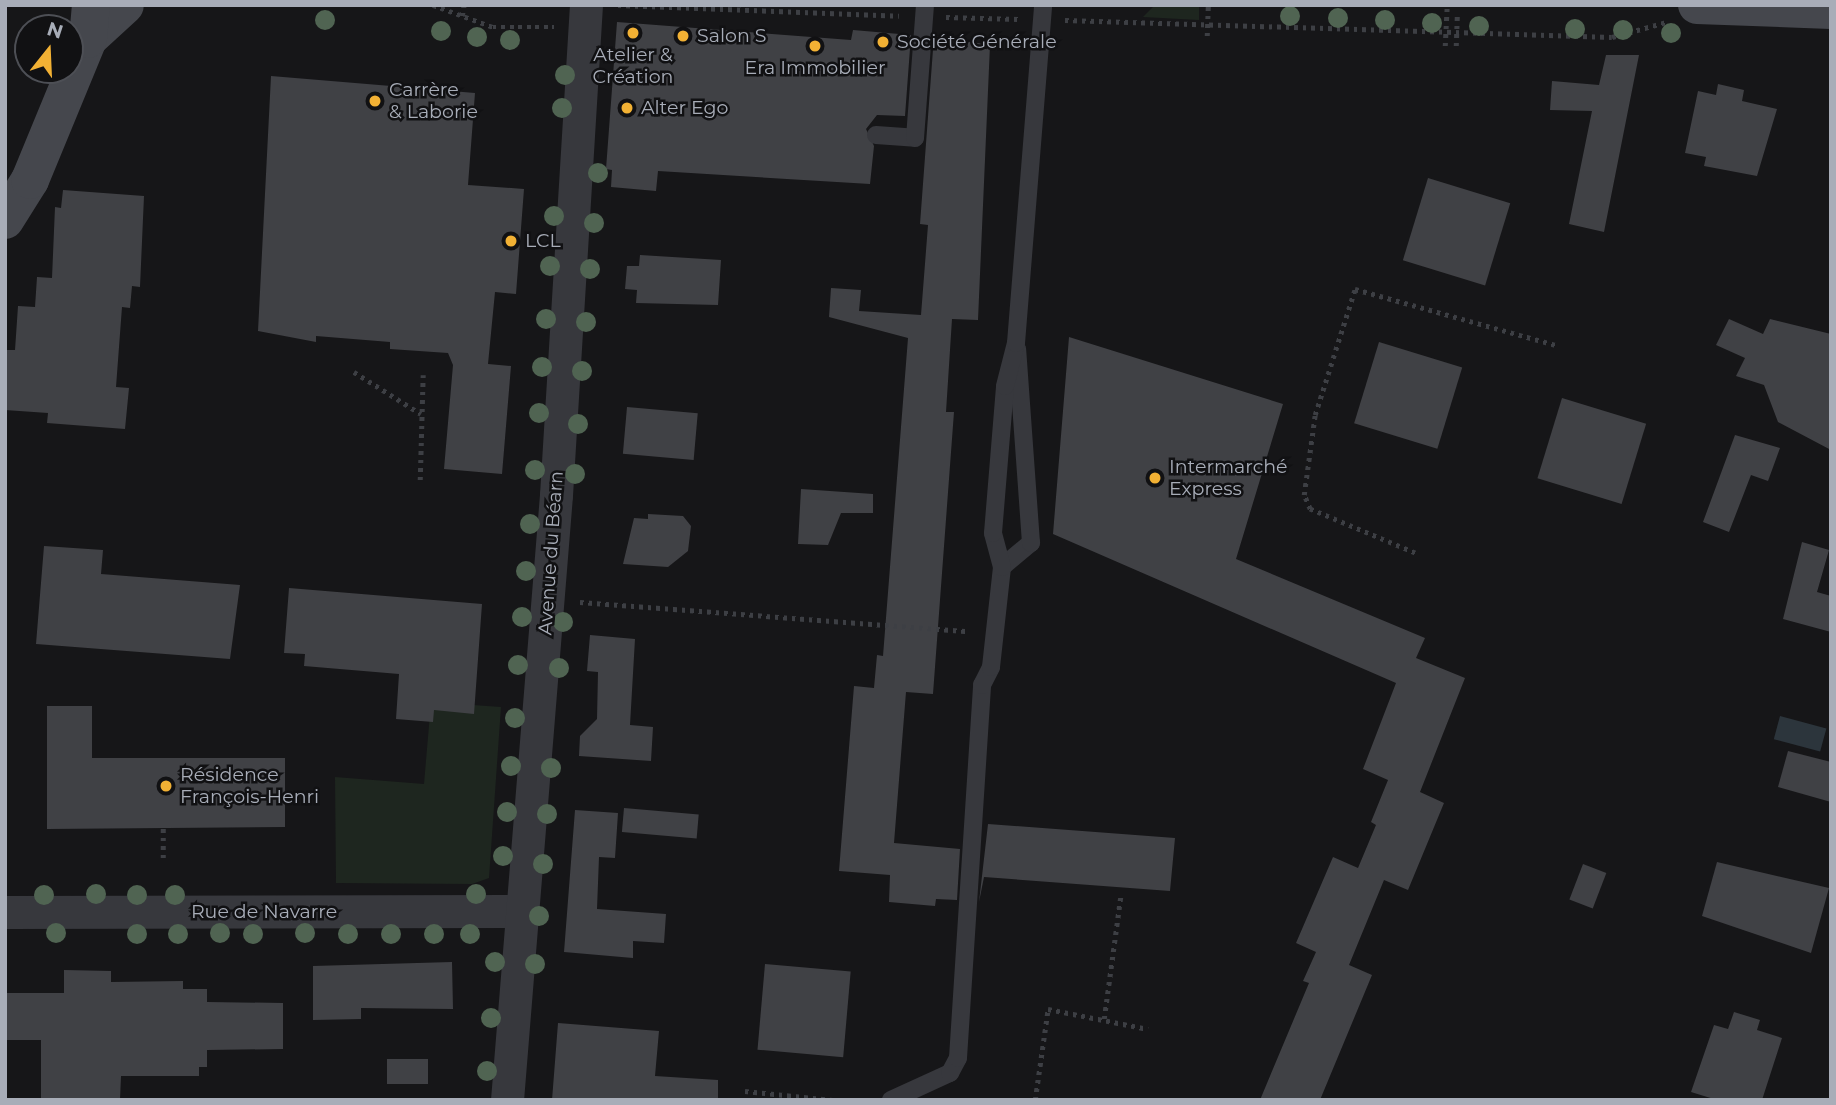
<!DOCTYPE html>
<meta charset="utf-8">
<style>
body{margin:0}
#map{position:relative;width:1836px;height:1105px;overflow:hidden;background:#161618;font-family:Montserrat,sans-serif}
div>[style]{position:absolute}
.green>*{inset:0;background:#1e261f}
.water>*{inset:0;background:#2c353c;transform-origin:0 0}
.building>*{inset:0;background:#404145;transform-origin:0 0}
.path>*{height:4.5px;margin-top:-2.25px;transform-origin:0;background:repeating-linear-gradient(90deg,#3d3f44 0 3.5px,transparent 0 8.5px)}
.lane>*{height:18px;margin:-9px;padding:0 9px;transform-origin:9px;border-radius:9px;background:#37383d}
.street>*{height:33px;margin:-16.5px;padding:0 16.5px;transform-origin:16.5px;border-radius:16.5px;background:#37383d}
.secondary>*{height:38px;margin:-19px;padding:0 19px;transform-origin:19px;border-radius:19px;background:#45474d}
.trees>*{width:20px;height:20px;margin:-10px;border-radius:50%;background:#506452}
.dots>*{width:19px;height:19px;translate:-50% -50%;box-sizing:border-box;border:4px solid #111113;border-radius:50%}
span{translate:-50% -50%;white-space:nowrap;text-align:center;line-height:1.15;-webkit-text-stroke:5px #111113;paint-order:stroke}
.poi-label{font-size:19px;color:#a8adb8}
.left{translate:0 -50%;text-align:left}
.street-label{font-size:19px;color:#a8adb8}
.frame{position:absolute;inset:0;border:7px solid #a8adb8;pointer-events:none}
.north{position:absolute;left:14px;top:14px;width:70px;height:70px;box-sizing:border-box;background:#111113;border:2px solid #4d4f55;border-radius:50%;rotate:18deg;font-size:19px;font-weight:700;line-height:28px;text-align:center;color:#a8adb8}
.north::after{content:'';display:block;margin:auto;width:24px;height:32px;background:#f2b134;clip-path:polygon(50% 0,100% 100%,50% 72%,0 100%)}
</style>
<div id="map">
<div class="green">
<i style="clip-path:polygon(1155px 5px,1199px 5px,1199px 20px,1143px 17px)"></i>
<i style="clip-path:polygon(431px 702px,501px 707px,489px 878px,472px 884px,336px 883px,335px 777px,424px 784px)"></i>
</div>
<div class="water">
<i style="left:1780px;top:716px;width:48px;height:24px;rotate:15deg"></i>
</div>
<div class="building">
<i style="clip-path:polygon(617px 22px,851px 40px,853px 30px,911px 35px,905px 116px,877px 115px,866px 129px,874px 146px,870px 184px,658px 171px,656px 191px,611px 187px,612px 170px,606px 169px)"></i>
<i style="clip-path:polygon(934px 36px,990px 45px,978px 320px,952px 319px,946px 412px,954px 412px,933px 694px,906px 692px,894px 843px,960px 849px,957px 900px,936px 899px,935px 906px,889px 902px,890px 875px,839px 871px,854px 686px,874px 688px,877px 655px,883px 656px,908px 338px,829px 317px,831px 288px,861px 290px,859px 311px,921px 315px,928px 225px,920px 224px)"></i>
<i style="clip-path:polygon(1606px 55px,1639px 55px,1604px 232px,1569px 224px,1592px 111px,1550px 110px,1552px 81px,1599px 85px)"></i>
<i style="clip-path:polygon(271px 76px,475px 93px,468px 185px,524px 189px,516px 294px,495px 292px,488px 364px,511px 366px,502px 474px,444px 469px,453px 365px,448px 353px,390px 349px,390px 342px,316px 336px,316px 342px,258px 331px)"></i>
<i style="clip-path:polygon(1718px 84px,1744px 90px,1742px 101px,1777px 109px,1757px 176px,1704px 166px,1706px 157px,1685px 153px,1698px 91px,1716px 95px)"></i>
<i style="left:1428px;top:178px;width:86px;height:86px;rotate:17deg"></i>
<i style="clip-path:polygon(63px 190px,144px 196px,140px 287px,132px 286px,130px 308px,122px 307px,116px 387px,129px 388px,125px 429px,47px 423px,48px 413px,5px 410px,5px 350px,15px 350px,18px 306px,35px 307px,37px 277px,52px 278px,55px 207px,61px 208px)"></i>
<i style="clip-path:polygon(640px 255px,721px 260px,718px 305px,636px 303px,637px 290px,625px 289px,627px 266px,639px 266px)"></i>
<i style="clip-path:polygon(1729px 319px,1763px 334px,1770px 319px,1831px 334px,1831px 450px,1778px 422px,1764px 385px,1736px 376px,1745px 358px,1716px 345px)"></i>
<i style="clip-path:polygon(1069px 337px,1283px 404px,1236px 559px,1425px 638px,1416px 658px,1465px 678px,1420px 792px,1444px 803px,1408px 890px,1384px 880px,1349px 965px,1372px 975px,1320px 1100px,1260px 1100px,1309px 983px,1303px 981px,1316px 952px,1296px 943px,1333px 857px,1358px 868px,1376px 825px,1371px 822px,1388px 780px,1363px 769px,1396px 683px,1053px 534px)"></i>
<i style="left:1379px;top:342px;width:87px;height:85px;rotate:17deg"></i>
<i style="left:1562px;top:398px;width:88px;height:84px;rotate:17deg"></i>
<i style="left:627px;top:407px;width:71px;height:47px;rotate:5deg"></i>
<i style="clip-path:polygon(1735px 435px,1780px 448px,1768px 481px,1751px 475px,1729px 532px,1703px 522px)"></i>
<i style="clip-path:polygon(801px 489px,873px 494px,873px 513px,841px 513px,828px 545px,798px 544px)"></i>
<i style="clip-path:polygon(648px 514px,683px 516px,691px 526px,688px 551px,668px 567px,623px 564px,634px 518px,648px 519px)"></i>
<i style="clip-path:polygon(1802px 542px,1829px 550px,1817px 592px,1831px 596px,1831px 632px,1783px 619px)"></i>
<i style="clip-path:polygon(44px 546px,103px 550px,101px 574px,240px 585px,230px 659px,36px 644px)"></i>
<i style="clip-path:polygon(289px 588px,482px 604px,474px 714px,434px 710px,433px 722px,396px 719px,399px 674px,304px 666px,305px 654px,284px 653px)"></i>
<i style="clip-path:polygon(590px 635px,635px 639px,630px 725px,653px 727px,651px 761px,579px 756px,580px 736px,597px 719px,598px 672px,587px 671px)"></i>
<i style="clip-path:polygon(47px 706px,92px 706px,92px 758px,285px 758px,285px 827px,47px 829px)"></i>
<i style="clip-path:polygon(1788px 751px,1831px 762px,1831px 802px,1778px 787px)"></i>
<i style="left:624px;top:808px;width:75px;height:24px;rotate:5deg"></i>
<i style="clip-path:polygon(575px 810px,618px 813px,615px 858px,599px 857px,597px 909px,666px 914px,664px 943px,633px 941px,633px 958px,564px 952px)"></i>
<i style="clip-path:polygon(988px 824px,1175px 838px,1170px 891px,984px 877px,979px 902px)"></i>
<i style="clip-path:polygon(1717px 862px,1829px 888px,1811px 953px,1702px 916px)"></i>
<i style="left:1583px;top:864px;width:25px;height:38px;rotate:21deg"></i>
<i style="clip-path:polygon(452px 962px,453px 1009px,361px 1008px,361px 1019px,313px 1020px,313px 966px)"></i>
<i style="left:765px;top:964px;width:86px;height:86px;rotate:5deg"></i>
<i style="clip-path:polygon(64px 970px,111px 971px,111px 982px,183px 981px,183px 989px,207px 989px,207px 1002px,283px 1003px,283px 1049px,207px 1050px,207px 1067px,199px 1067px,199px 1076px,121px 1076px,120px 1100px,41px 1100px,41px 1040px,5px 1040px,5px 993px,64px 993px)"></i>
<i style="clip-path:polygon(1734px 1012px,1760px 1020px,1757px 1030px,1782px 1038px,1762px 1100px,1717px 1100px,1691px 1092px,1714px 1025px,1728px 1029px)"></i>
<i style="clip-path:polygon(558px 1023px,659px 1031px,655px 1076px,718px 1080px,718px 1100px,552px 1100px)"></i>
<i style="left:387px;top:1059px;width:41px;height:25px"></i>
</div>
<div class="path">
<i style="left:433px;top:5px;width:64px;rotate:20.1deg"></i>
<i style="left:493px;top:27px;width:61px"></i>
<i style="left:618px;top:5px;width:281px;rotate:2.2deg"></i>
<i style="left:462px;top:16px;width:11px;rotate:-80deg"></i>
<i style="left:946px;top:17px;width:72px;rotate:1.6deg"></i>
<i style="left:1065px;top:20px;width:547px;rotate:1.78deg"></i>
<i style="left:1612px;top:37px;width:57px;rotate:-15.3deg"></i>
<i style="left:1207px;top:36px;width:31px;rotate:-88deg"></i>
<i style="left:1445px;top:46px;width:41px;rotate:-87.2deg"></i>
<i style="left:1456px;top:46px;width:30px;rotate:-88deg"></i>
<i style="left:354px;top:372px;width:79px;rotate:32.1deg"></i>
<i style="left:420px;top:480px;width:105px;rotate:-88.4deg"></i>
<i style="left:1415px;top:553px;width:114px;rotate:-157.3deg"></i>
<i style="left:1310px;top:509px;width:15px;rotate:-113deg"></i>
<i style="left:1304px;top:495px;width:81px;rotate:-82.2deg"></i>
<i style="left:1315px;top:415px;width:132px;rotate:-72.4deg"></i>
<i style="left:1355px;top:289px;width:208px;rotate:15.6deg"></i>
<i style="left:580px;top:602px;width:389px;rotate:4.3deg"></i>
<i style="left:163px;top:858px;width:30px;rotate:-90deg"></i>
<i style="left:1104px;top:1019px;width:127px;rotate:-82.3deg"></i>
<i style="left:745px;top:1091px;width:88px;rotate:5.8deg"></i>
<i style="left:1035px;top:1100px;width:92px;rotate:-81.9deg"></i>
<i style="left:1048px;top:1009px;width:102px;rotate:11.3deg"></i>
</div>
<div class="lane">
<i style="left:876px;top:135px;width:39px;rotate:4deg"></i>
<i style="left:915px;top:138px;width:133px;rotate:-85.7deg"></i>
<i style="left:1002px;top:567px;width:38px;rotate:-40deg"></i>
<i style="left:1031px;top:543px;width:194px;rotate:-94.1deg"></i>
<i style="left:891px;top:1100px;width:65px;rotate:-24.6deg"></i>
<i style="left:950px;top:1073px;width:17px;rotate:-62deg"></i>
<i style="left:958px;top:1058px;width:374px;rotate:-86.3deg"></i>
<i style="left:982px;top:685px;width:20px;rotate:-63deg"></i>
<i style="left:991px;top:667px;width:101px;rotate:-83.7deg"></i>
<i style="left:1002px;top:567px;width:35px;rotate:-105deg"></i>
<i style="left:993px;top:533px;width:147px;rotate:-85.3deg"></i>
<i style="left:1005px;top:386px;width:44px;rotate:-75.7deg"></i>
<i style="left:1016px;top:343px;width:339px;rotate:-85.4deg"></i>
</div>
<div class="street">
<i style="left:5px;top:912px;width:517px;rotate:-0.11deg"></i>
<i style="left:507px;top:1100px;width:607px;rotate:-85.37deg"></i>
<i style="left:556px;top:495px;width:491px;rotate:-86.5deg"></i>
</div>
<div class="secondary">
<i style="left:1697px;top:5px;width:134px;rotate:2.1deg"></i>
<i style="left:88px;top:39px;width:50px;rotate:-42.6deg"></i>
<i style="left:5px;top:220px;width:47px;rotate:-58deg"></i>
<i style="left:30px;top:180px;width:152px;rotate:-67.6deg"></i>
<i style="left:88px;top:39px;width:34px;rotate:-85deg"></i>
</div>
<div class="trees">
<i style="left:1290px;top:16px"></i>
<i style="left:1338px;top:18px"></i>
<i style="left:325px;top:20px"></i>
<i style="left:1385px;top:20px"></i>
<i style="left:1432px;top:23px"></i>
<i style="left:1479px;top:26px"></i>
<i style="left:1575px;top:29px"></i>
<i style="left:1623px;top:30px"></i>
<i style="left:441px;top:31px"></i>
<i style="left:1671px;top:33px"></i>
<i style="left:477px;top:37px"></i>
<i style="left:510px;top:40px"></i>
<i style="left:565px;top:75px"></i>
<i style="left:562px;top:108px"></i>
<i style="left:598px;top:173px"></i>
<i style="left:554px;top:216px"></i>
<i style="left:594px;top:223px"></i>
<i style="left:550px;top:266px"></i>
<i style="left:590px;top:269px"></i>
<i style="left:546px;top:319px"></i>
<i style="left:586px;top:322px"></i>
<i style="left:542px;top:367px"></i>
<i style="left:582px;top:371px"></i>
<i style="left:539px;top:413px"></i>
<i style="left:578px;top:424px"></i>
<i style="left:535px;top:470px"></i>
<i style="left:575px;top:474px"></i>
<i style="left:530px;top:524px"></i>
<i style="left:526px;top:571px"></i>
<i style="left:522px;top:617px"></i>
<i style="left:563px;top:622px"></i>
<i style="left:518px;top:665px"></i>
<i style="left:559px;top:668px"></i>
<i style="left:515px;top:718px"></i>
<i style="left:511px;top:766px"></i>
<i style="left:551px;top:768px"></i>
<i style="left:507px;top:812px"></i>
<i style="left:547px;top:814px"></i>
<i style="left:503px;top:856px"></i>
<i style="left:543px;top:864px"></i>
<i style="left:96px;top:894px"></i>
<i style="left:476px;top:894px"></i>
<i style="left:44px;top:895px"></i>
<i style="left:137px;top:895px"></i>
<i style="left:175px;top:895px"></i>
<i style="left:539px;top:916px"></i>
<i style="left:56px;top:933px"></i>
<i style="left:220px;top:933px"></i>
<i style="left:305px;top:933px"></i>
<i style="left:137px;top:934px"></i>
<i style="left:178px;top:934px"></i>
<i style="left:253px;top:934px"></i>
<i style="left:348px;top:934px"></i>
<i style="left:391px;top:934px"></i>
<i style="left:434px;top:934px"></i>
<i style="left:470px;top:934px"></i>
<i style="left:495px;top:962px"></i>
<i style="left:535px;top:964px"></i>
<i style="left:491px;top:1018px"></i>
<i style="left:487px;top:1071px"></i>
</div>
<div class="dots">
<i style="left:633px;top:33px;background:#f2b134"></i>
<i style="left:683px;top:36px;background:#f2b134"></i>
<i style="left:883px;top:42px;background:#f2b134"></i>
<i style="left:815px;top:46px;background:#f2b134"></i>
<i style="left:375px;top:101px;background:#f2b134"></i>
<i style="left:627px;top:108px;background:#f2b134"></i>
<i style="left:511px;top:241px;background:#f2b134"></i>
<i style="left:1155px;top:478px;background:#f2b134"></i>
<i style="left:166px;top:786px;background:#f2b134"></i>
</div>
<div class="poi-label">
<span class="left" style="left:697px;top:36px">Salon S</span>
<span class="left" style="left:897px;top:42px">Société Générale</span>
<span style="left:633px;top:66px">Atelier &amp;<br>Création</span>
<span style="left:815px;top:68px">Era Immobilier</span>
<span class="left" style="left:389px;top:101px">Carrère<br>&amp; Laborie</span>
<span class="left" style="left:641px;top:108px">Alter Ego</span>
<span class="left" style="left:525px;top:241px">LCL</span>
<span class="left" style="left:1169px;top:478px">Intermarché<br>Express</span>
<span class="left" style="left:180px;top:786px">Résidence<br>François-Henri</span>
</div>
<div class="street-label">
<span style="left:551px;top:553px;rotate:-86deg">Avenue du Béarn</span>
<span style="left:264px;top:912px">Rue de Navarre</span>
</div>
<div class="frame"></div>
<div class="north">N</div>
</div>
